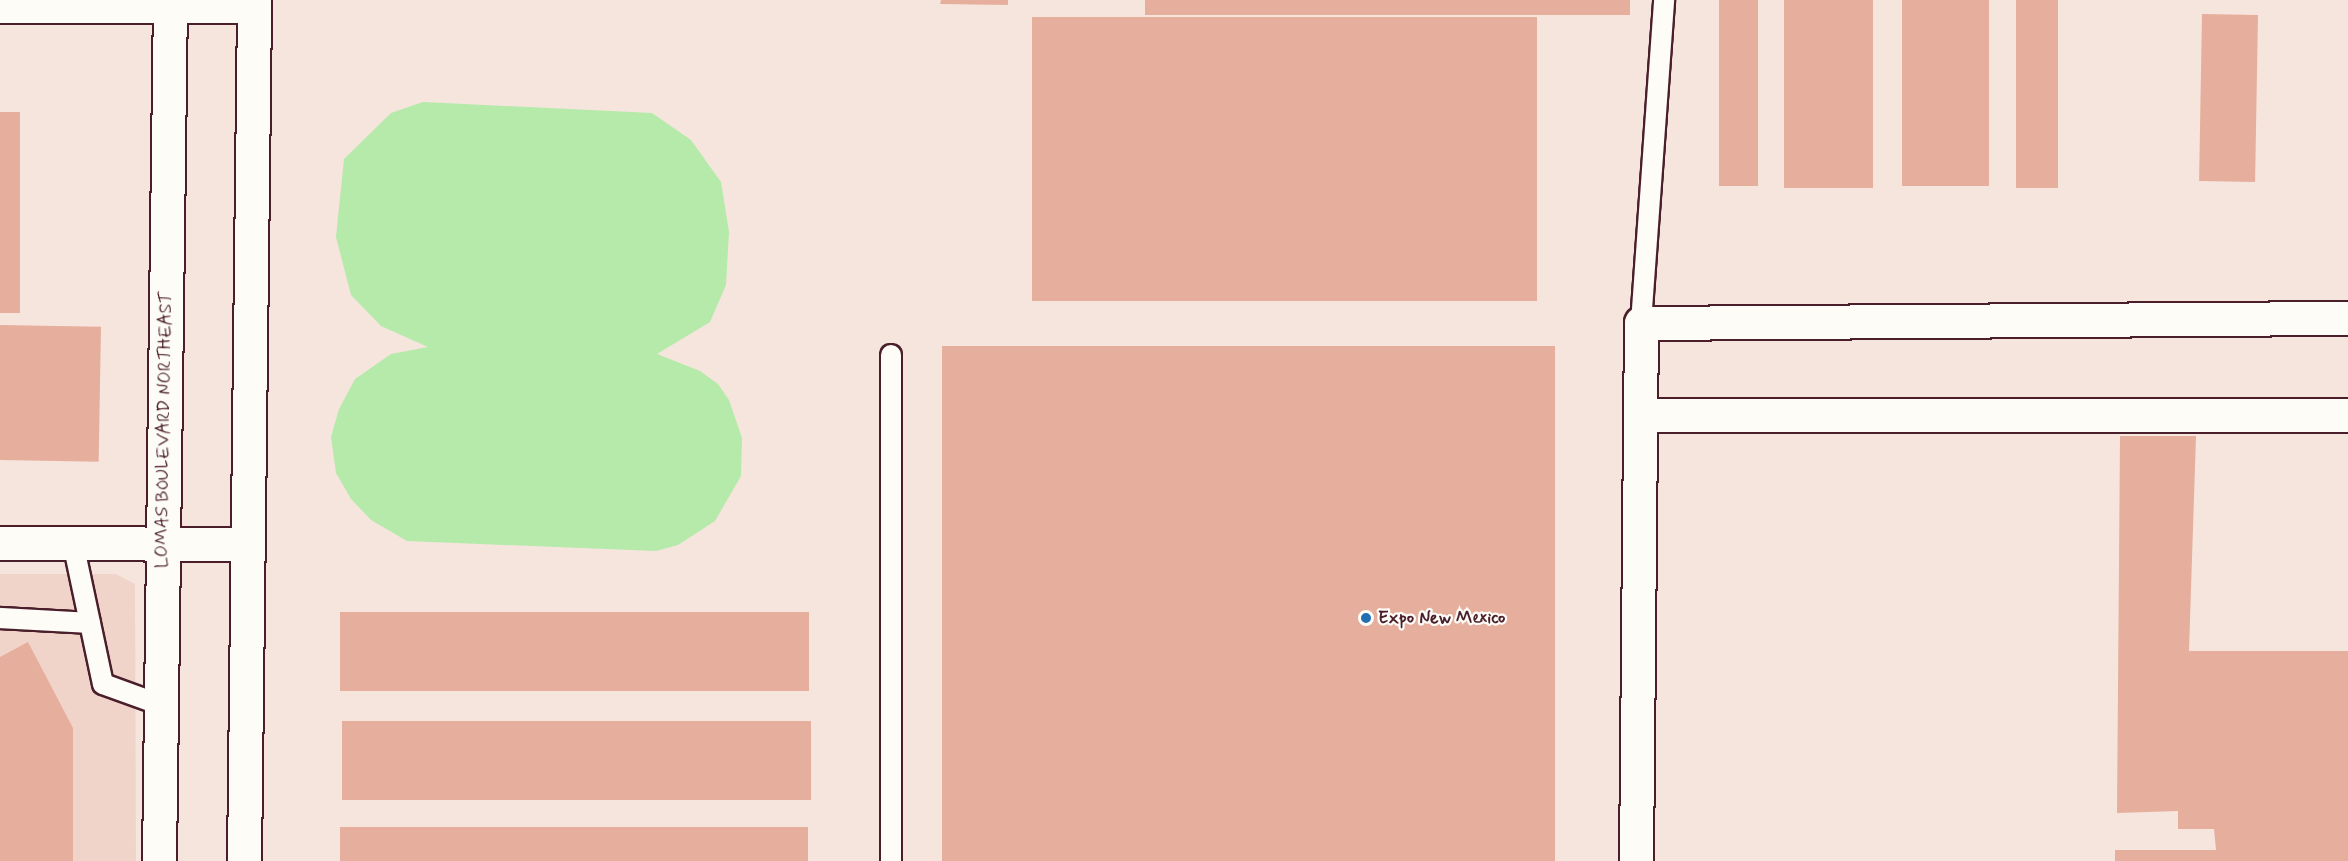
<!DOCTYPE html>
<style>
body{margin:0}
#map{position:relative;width:2348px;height:861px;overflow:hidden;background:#f6e5dc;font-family:Mynerve,sans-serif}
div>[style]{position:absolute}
.built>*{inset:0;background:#f1d4c9}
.green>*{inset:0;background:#b5eaab}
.building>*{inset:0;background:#e6ae9d;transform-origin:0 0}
.roads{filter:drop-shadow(2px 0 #4a1f2b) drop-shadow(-2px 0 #4a1f2b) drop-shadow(0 2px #4a1f2b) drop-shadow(0 -2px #4a1f2b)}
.lane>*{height:20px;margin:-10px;padding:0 10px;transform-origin:10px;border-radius:10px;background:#fdfcf7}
.street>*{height:33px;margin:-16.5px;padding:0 16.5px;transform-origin:16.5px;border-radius:16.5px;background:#fdfcf7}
.secondary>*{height:33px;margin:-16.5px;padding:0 16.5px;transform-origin:16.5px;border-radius:16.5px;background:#fdfcf7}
.dots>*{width:16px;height:16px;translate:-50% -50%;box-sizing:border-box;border:3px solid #fdfcf7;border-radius:50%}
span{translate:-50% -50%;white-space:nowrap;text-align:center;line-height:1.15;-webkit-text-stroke:4.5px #fdfcf7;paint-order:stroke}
.street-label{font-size:18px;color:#4a1f2b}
.poi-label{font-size:18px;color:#4a1f2b;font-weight:700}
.left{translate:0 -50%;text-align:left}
</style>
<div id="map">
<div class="built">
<i style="clip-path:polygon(0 574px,116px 574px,135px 584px,136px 861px,0 861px)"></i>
</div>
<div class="green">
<i style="clip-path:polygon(423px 102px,652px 113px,691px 140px,721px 182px,729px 232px,726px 285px,710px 322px,657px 354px,700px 371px,718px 384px,729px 400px,742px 438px,741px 476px,715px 521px,678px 545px,656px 551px,407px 541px,371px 520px,351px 499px,336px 473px,331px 437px,339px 409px,355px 379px,391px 354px,428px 347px,381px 326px,351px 295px,336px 237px,344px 159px,391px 113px)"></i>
</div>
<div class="building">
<i style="clip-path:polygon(941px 0,1008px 0,1008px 5px,940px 4px)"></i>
<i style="left:1145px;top:0;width:485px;height:15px"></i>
<i style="left:1719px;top:0;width:39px;height:186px"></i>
<i style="left:1784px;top:0;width:89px;height:188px"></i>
<i style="left:1902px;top:0;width:87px;height:186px"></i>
<i style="left:2016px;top:0;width:42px;height:188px"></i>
<i style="left:2202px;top:14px;width:56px;height:167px;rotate:1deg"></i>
<i style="left:1032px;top:17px;width:505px;height:284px"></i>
<i style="left:0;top:112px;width:20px;height:201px"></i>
<i style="left:0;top:325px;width:101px;height:135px;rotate:1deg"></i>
<i style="left:1555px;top:346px;width:515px;height:613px;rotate:90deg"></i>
<i style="clip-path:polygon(2120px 436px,2196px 436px,2189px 651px,2348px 651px,2348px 861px,2115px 861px,2115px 850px,2216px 850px,2214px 829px,2178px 829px,2178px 811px,2117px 813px)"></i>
<i style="left:340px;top:612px;width:469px;height:79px"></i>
<i style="clip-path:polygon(28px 642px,73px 728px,73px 861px,0 861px,0 657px)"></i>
<i style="left:342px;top:721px;width:469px;height:79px"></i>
<i style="left:340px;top:827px;width:468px;height:34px"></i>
</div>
<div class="roads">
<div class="lane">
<i style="left:1641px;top:323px;width:324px;rotate:-85.9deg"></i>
<i style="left:891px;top:355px;width:506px;rotate:90deg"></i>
<i style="left:73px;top:543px;width:144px;rotate:78deg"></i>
<i style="left:103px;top:684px;width:62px;rotate:19.9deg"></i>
<i style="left:0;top:618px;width:90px;rotate:3.2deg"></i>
</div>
<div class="street">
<i style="left:0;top:6px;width:254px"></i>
<i style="left:1640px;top:415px;width:708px"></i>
<i style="left:0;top:543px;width:248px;rotate:0.2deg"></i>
<i style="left:1636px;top:861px;width:538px;rotate:-89.47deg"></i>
<i style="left:1641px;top:323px;width:707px;rotate:-0.41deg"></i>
</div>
<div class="secondary">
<i style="left:159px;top:861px;width:861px;rotate:-89.27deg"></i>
<i style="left:244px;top:861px;width:861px;rotate:-89.33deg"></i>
</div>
</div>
<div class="dots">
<i style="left:1366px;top:618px;background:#1f6fb2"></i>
</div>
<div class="street-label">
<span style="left:164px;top:430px;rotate:-89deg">LOMAS BOULEVARD NORTHEAST</span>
</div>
<div class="poi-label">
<span class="left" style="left:1378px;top:618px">Expo New Mexico</span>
</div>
</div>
